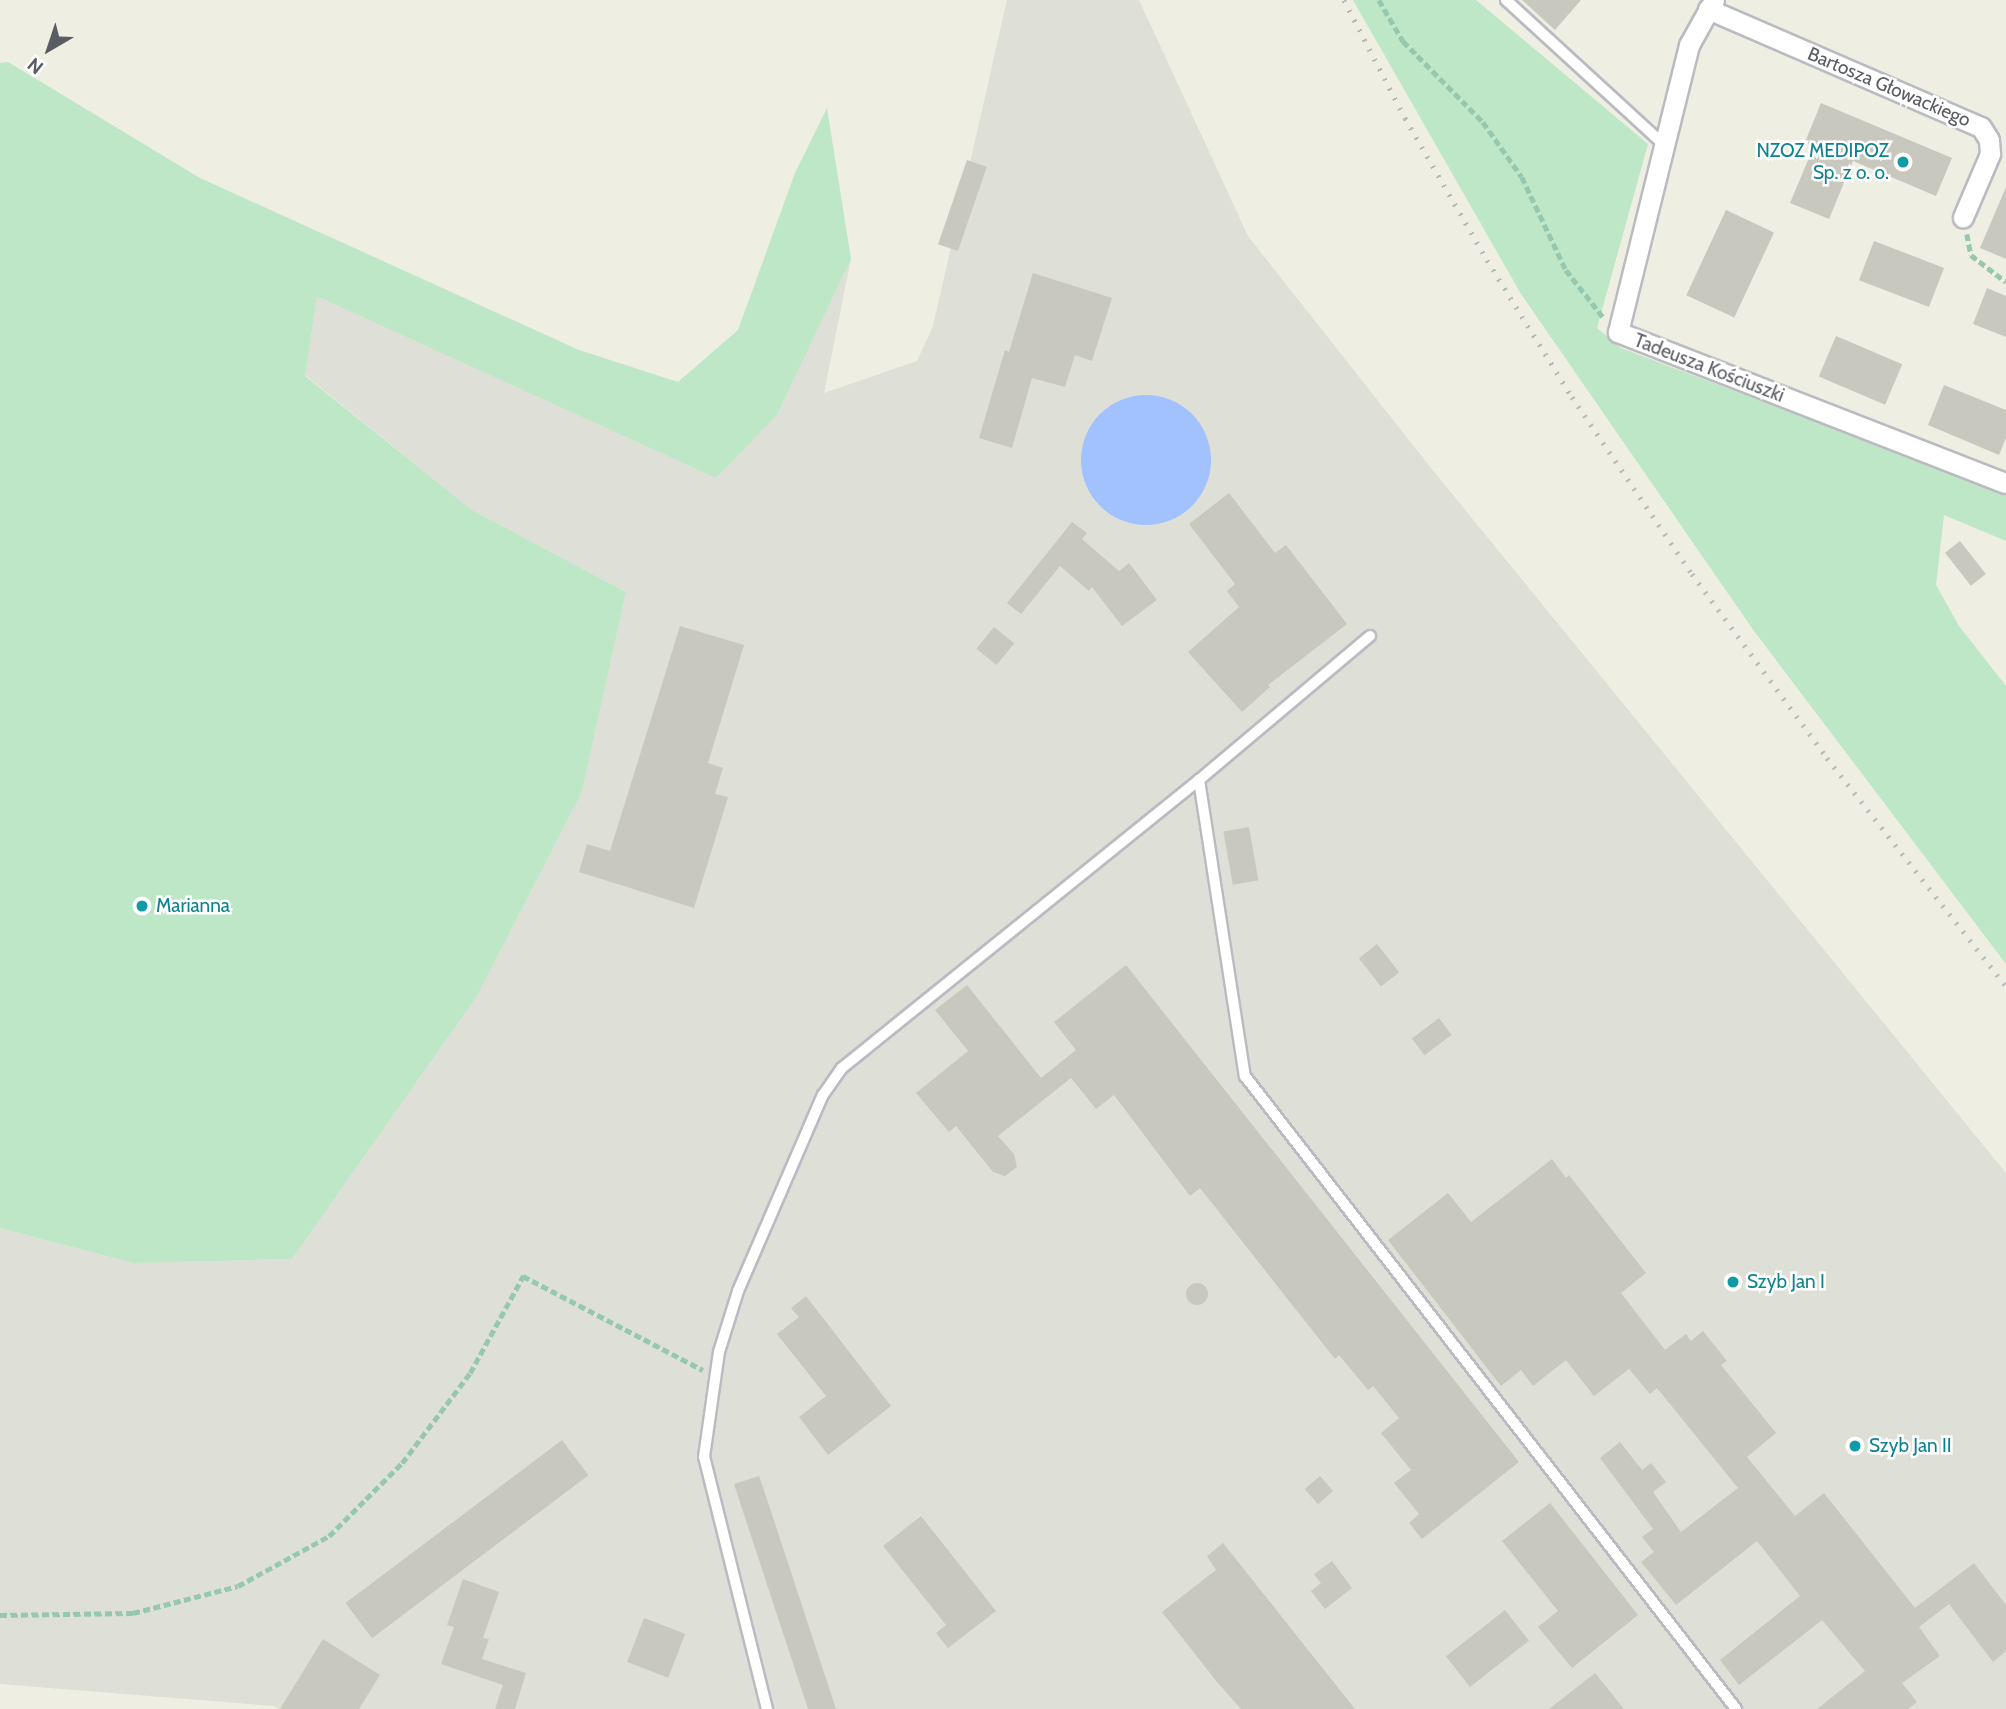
<!DOCTYPE html>
<meta charset="utf-8">
<style>
body{margin:0}
#map{position:relative;width:2006px;height:1709px;overflow:hidden;background:#eeeee2;font-family:Cabin,sans-serif}
div>[style]{position:absolute}
.industrial>*{inset:0;background:#dedfd6}
.green>*{inset:0;background:#bde7c6}
.water>*{inset:0;background:#a1c1ff}
.round{border-radius:50%}
.building>*{inset:0;background:#c9c8bf;transform-origin:0 0}
.path>*{height:4.5px;margin-top:-2.25px;transform-origin:0;background:repeating-linear-gradient(90deg,#96c8af 0 7px,transparent 0 10.5px)}
.roads{filter:drop-shadow(2px 0 #babbc1) drop-shadow(-2px 0 #babbc1) drop-shadow(0 2px #babbc1) drop-shadow(0 -2px #babbc1)}
.lane>*{height:10px;margin:-5px;padding:0 5px;transform-origin:5px;border-radius:5px;background:#fff}
.street>*{height:19px;margin:-9.5px;padding:0 9.5px;transform-origin:9.5px;border-radius:9.5px;background:#fff}
.rail>*{height:5px;margin-top:-2.5px;transform-origin:0;background:repeating-linear-gradient(90deg,#b7b8b8 0 2px,transparent 0 11px)}
.dots>*{width:19px;height:19px;translate:-50% -50%;box-sizing:border-box;border:4px solid #fff;border-radius:50%}
span{translate:-50% -50%;white-space:nowrap;text-align:center;line-height:1.15;-webkit-text-stroke:5px #fff;paint-order:stroke}
.street-label{font-size:19px;color:#5a5c63}
.culture-label{font-size:19px;color:#0d838f}
.right{translate:-100% -50%;text-align:right}
.left{translate:0 -50%;text-align:left}
.north{position:absolute;left:14px;top:14px;width:70px;height:70px;-webkit-text-stroke:5px #fff;paint-order:stroke;rotate:219deg;font-size:19px;font-weight:700;line-height:28px;text-align:center;color:#5a5c63}
.north::after{content:'';display:block;margin:auto;width:24px;height:32px;background:#5a5c63;clip-path:polygon(50% 0,100% 100%,50% 72%,0 100%)}
</style>
<div id="map">
<div class="industrial">
<i style="clip-path:polygon(1007px 0,1139px 0,1248px 236px,1431px 468px,2006px 1173px,2006px 1709px,279px 1709px,274px 1706px,0 1684px,0 1228px,133px 1263px,292px 1259px,477px 996px,582px 792px,626px 592px,472px 510px,305px 375px,317px 295px,716px 478px,777px 415px,851px 259px,824px 393px,917px 361px,933px 326px)"></i>
</div>
<div class="green">
<i style="clip-path:polygon(1353px 0,1476px 0,1648px 144px,1597px 328px,1621px 348px,2006px 494px,2006px 541px,1944px 515px,1936px 585px,1959px 626px,2006px 686px,2006px 964px,1754px 631px,1521px 294px)"></i>
<i style="clip-path:polygon(8px 62px,200px 178px,579px 350px,678px 382px,738px 330px,795px 173px,827px 108px,851px 259px,777px 415px,716px 478px,317px 296px,305px 376px,472px 510px,626px 592px,582px 792px,477px 996px,292px 1259px,133px 1263px,0 1228px,0 63px)"></i>
</div>
<div class="water">
<i class="round" style="left:1081px;top:395px;width:130px;height:130px"></i>
</div>
<div class="building">
<i style="clip-path:polygon(1522px 0,1581px 0,1555px 30px)"></i>
<i style="clip-path:polygon(1821px 103px,1952px 158px,1936px 196px,1853px 161px,1829px 219px,1790px 203px,1814px 146px,1805px 142px)"></i>
<i style="left:967px;top:160px;width:21px;height:89px;rotate:19deg"></i>
<i style="clip-path:polygon(2006px 187px,2006px 259px,1980px 248px)"></i>
<i style="left:1726px;top:210px;width:53px;height:94px;rotate:25deg"></i>
<i style="left:1874px;top:241px;width:75px;height:42px;rotate:21deg"></i>
<i style="clip-path:polygon(1033px 273px,1112px 298px,1092px 361px,1075px 355px,1065px 387px,1032px 378px,1012px 448px,979px 438px,1005px 350px,1009px 352px)"></i>
<i style="clip-path:polygon(1987px 288px,2006px 296px,2006px 337px,1973px 324px)"></i>
<i style="left:1836px;top:336px;width:72px;height:44px;rotate:23deg"></i>
<i style="clip-path:polygon(1944px 385px,2006px 410px,2006px 438px,1999px 455px,1928px 425px)"></i>
<i style="clip-path:polygon(1229px 493px,1275px 553px,1286px 545px,1347px 624px,1268px 685px,1270px 687px,1242px 712px,1188px 652px,1239px 607px,1227px 591px,1235px 584px,1189px 524px)"></i>
<i style="clip-path:polygon(1072px 522px,1087px 533px,1082px 539px,1119px 571px,1129px 563px,1157px 600px,1122px 626px,1092px 587px,1089px 591px,1060px 566px,1021px 614px,1007px 603px)"></i>
<i style="left:1960px;top:541px;width:42px;height:19px;rotate:52deg"></i>
<i style="clip-path:polygon(680px 626px,744px 645px,708px 763px,723px 768px,715px 794px,728px 797px,694px 908px,579px 872px,587px 844px,610px 851px)"></i>
<i style="left:994px;top:627px;width:26px;height:28px;rotate:39deg"></i>
<i style="left:1249px;top:827px;width:54px;height:26px;rotate:80deg"></i>
<i style="left:1377px;top:944px;width:36px;height:23px;rotate:52deg"></i>
<i style="clip-path:polygon(1126px 965px,1519px 1462px,1422px 1539px,1409px 1523px,1419px 1514px,1394px 1483px,1411px 1470px,1381px 1433px,1399px 1418px,1373px 1386px,1368px 1390px,1339px 1355px,1335px 1359px,1200px 1188px,1190px 1196px,1114px 1095px,1096px 1109px,1071px 1078px,998px 1136px,1014px 1154px,1017px 1167px,1005px 1176px,993px 1172px,956px 1126px,949px 1132px,916px 1093px,968px 1051px,935px 1010px,967px 985px,1041px 1078px,1076px 1050px,1054px 1022px)"></i>
<i style="left:1439px;top:1018px;width:21px;height:34px;rotate:53deg"></i>
<i style="clip-path:polygon(1552px 1159px,1566px 1178px,1569px 1175px,1646px 1273px,1621px 1293px,1665px 1350px,1686px 1334px,1691px 1341px,1703px 1331px,1727px 1361px,1721px 1365px,1776px 1433px,1747px 1457px,1795px 1516px,1824px 1493px,1915px 1608px,1974px 1563px,2006px 1605px,2006px 1651px,1993px 1662px,1949px 1604px,1919px 1627px,1940px 1656px,1902px 1683px,1917px 1702px,1908px 1709px,1817px 1709px,1865px 1671px,1822px 1620px,1739px 1685px,1720px 1660px,1800px 1596px,1757px 1541px,1676px 1605px,1641px 1562px,1654px 1552px,1642px 1537px,1653px 1529px,1600px 1458px,1620px 1442px,1642px 1470px,1651px 1463px,1666px 1482px,1653px 1492px,1681px 1532px,1738px 1488px,1657px 1388px,1650px 1394px,1629px 1369px,1594px 1396px,1566px 1360px,1533px 1386px,1521px 1370px,1501px 1386px,1388px 1240px,1448px 1193px,1471px 1222px)"></i>
<i class="round" style="left:1186px;top:1283px;width:22px;height:22px"></i>
<i style="clip-path:polygon(806px 1296px,891px 1406px,828px 1455px,799px 1417px,826px 1396px,777px 1334px,799px 1317px,791px 1308px)"></i>
<i style="left:562px;top:1440px;width:44px;height:271px;rotate:53deg"></i>
<i style="clip-path:polygon(759px 1476px,764px 1490px,836px 1709px,808px 1709px,734px 1484px)"></i>
<i style="left:1320px;top:1476px;width:20px;height:20px;rotate:49deg"></i>
<i style="clip-path:polygon(1550px 1503px,1638px 1615px,1572px 1668px,1538px 1627px,1558px 1611px,1502px 1541px)"></i>
<i style="clip-path:polygon(921px 1516px,996px 1611px,948px 1648px,936px 1633px,946px 1625px,883px 1546px)"></i>
<i style="clip-path:polygon(1223px 1543px,1355px 1709px,1241px 1709px,1217px 1682px,1162px 1612px,1216px 1570px,1207px 1556px)"></i>
<i style="clip-path:polygon(1332px 1561px,1352px 1588px,1325px 1609px,1311px 1591px,1321px 1583px,1314px 1574px)"></i>
<i style="clip-path:polygon(463px 1579px,499px 1592px,483px 1638px,489px 1639px,482px 1659px,526px 1673px,515px 1709px,495px 1709px,503px 1685px,441px 1664px,454px 1627px,447px 1625px)"></i>
<i style="left:1505px;top:1610px;width:39px;height:75px;rotate:52deg"></i>
<i style="left:644px;top:1618px;width:44px;height:47px;rotate:21deg"></i>
<i style="clip-path:polygon(323px 1639px,380px 1675px,359px 1709px,280px 1709px)"></i>
<i style="clip-path:polygon(1595px 1673px,1624px 1709px,1549px 1709px)"></i>
</div>
<div class="path">
<i style="left:1379px;top:0;width:48px;rotate:59.7deg"></i>
<i style="left:1403px;top:41px;width:114px;rotate:45.4deg"></i>
<i style="left:1483px;top:122px;width:67px;rotate:54.7deg"></i>
<i style="left:1522px;top:177px;width:103px;rotate:64.7deg"></i>
<i style="left:1566px;top:270px;width:60px;rotate:51.8deg"></i>
<i style="left:1967px;top:234px;width:21px;rotate:79deg"></i>
<i style="left:1971px;top:255px;width:44px;rotate:37.6deg"></i>
<i style="left:0;top:1615px;width:133px;rotate:-0.9deg"></i>
<i style="left:133px;top:1613px;width:108px;rotate:-14.4deg"></i>
<i style="left:238px;top:1586px;width:104px;rotate:-28.8deg"></i>
<i style="left:329px;top:1536px;width:103px;rotate:-45deg"></i>
<i style="left:402px;top:1463px;width:113px;rotate:-52.9deg"></i>
<i style="left:470px;top:1373px;width:111px;rotate:-61.3deg"></i>
<i style="left:523px;top:1276px;width:203px;rotate:27.6deg"></i>
</div>
<div class="roads">
<div class="lane">
<i style="left:1506px;top:0;width:213px;rotate:42.5deg"></i>
<i style="left:1370px;top:636px;width:224px;rotate:139.9deg"></i>
<i style="left:1199px;top:780px;width:300px;rotate:81.2deg"></i>
<i style="left:1245px;top:1076px;width:801px;rotate:52.2deg"></i>
<i style="left:767px;top:1709px;width:260px;rotate:-104deg"></i>
<i style="left:704px;top:1457px;width:106px;rotate:-81.9deg"></i>
<i style="left:719px;top:1352px;width:64px;rotate:-72.7deg"></i>
<i style="left:738px;top:1291px;width:214px;rotate:-66.6deg"></i>
<i style="left:823px;top:1095px;width:33px;rotate:-55deg"></i>
<i style="left:842px;top:1068px;width:459px;rotate:-38.9deg"></i>
</div>
<div class="street">
<i style="left:1714px;top:0;width:51px;rotate:119.1deg"></i>
<i style="left:1689px;top:45px;width:296px;rotate:103.9deg"></i>
<i style="left:1618px;top:332px;width:416px;rotate:21.3deg"></i>
<i style="left:1708px;top:9px;width:297px;rotate:23.4deg"></i>
<i style="left:1981px;top:127px;width:15px;rotate:58deg"></i>
<i style="left:1989px;top:140px;width:14px;rotate:86deg"></i>
<i style="left:1990px;top:154px;width:69px;rotate:113.2deg"></i>
</div>
</div>
<div class="rail">
<i style="left:1344px;top:0;width:133px;rotate:62.7deg"></i>
<i style="left:1405px;top:118px;width:164px;rotate:60deg"></i>
<i style="left:1487px;top:260px;width:161px;rotate:58.2deg"></i>
<i style="left:1572px;top:397px;width:214px;rotate:55.9deg"></i>
<i style="left:1692px;top:574px;width:228px;rotate:53.7deg"></i>
<i style="left:1827px;top:758px;width:290px;rotate:51.9deg"></i>
</div>
<div class="dots">
<i style="left:1903px;top:162px;background:#0f9aa8"></i>
<i style="left:142px;top:906px;background:#0f9aa8"></i>
<i style="left:1733px;top:1282px;background:#0f9aa8"></i>
<i style="left:1855px;top:1446px;background:#0f9aa8"></i>
</div>
<div class="street-label">
<span style="left:1889px;top:87px;rotate:23deg">Bartosza Głowackiego</span>
<span style="left:1709px;top:368px;rotate:21deg">Tadeusza Kościuszki</span>
</div>
<div class="culture-label">
<span class="right" style="left:1889px;top:162px">NZOZ MEDIPOZ<br>Sp. z o. o.</span>
<span class="left" style="left:156px;top:906px">Marianna</span>
<span class="left" style="left:1747px;top:1282px">Szyb Jan I</span>
<span class="left" style="left:1869px;top:1446px">Szyb Jan II</span>
</div>
<div class="north">N</div>
</div>
